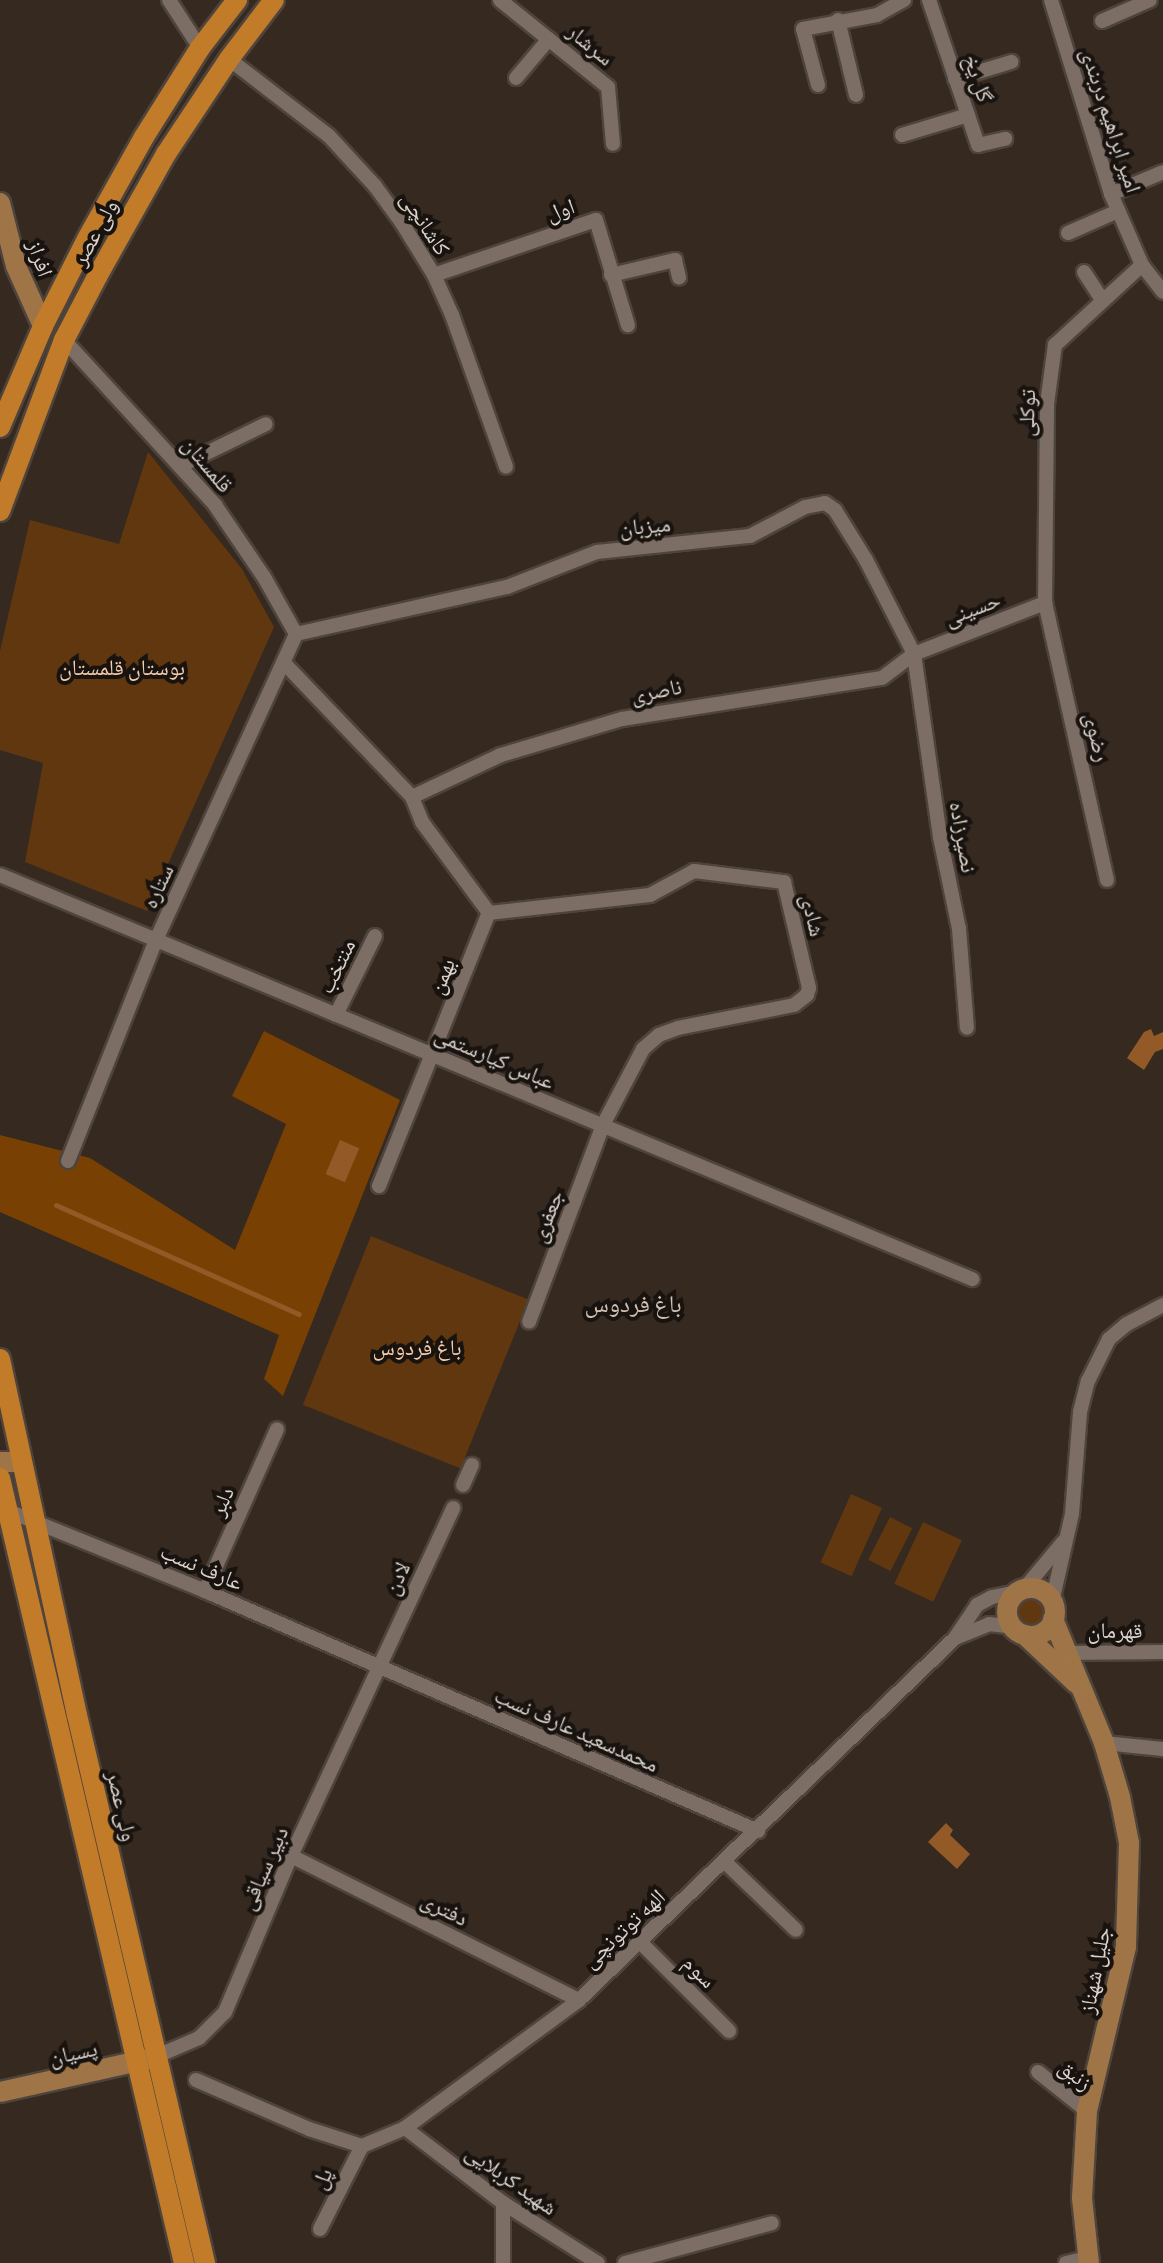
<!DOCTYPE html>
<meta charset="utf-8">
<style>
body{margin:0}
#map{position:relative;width:1163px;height:2263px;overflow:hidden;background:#352920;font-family:Commissioner,"Noto Naskh Arabic",sans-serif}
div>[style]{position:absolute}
.green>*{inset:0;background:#613710;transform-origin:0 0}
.round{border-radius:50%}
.forest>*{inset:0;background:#784003}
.water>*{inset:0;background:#935926;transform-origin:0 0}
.stream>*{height:5px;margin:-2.5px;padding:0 2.5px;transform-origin:2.5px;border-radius:2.5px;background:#935926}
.roads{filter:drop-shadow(2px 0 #4e443c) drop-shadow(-2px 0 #4e443c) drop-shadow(0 2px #4e443c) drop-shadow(0 -2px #4e443c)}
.street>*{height:14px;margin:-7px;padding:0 7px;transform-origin:7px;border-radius:7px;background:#7c6e64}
.secondary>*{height:20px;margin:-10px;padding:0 10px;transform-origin:10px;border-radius:10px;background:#9f7547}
.secondary>.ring{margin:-10px;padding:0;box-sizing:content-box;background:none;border:20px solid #9f7547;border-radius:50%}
.primary>*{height:20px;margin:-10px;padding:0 10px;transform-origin:10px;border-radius:10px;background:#c27c29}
span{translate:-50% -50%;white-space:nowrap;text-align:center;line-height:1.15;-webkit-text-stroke:8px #18130f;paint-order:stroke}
.street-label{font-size:22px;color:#dbd3cd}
.park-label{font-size:22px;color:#f4cbac}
.neighbourhood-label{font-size:24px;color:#d0c0b4}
</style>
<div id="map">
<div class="green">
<i style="clip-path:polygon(148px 452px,242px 569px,274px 627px,147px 911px,25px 862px,43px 763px,0 750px,0 651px,30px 520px,119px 544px)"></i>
<i style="left:371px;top:1236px;width:170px;height:182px;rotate:22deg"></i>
<i style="left:851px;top:1494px;width:34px;height:75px;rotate:24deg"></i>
<i style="left:890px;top:1517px;width:25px;height:48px;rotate:27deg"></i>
<i style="left:923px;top:1522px;width:43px;height:68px;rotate:25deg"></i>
<i class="round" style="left:1012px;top:1593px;width:38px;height:38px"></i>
</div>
<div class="forest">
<i style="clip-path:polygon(264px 1031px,400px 1100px,283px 1396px,264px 1379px,279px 1335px,0 1212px,0 1135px,90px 1158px,235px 1250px,286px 1124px,232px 1096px)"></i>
</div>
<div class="water">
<i style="clip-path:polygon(1151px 1029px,1154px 1036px,1163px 1032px,1163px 1049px,1155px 1052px,1144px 1070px,1127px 1058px,1144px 1032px)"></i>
<i style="left:340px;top:1140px;width:21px;height:37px;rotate:23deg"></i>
<i style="clip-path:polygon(946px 1823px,953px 1830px,950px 1835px,970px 1854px,957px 1869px,928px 1842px)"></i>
</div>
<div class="stream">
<i style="left:56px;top:1205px;width:266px;rotate:24.2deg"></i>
</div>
<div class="roads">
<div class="street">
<i style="left:169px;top:0;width:57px;rotate:57.1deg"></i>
<i style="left:500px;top:0;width:139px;rotate:38.9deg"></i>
<i style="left:608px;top:87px;width:57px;rotate:85deg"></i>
<i style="left:929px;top:0;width:153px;rotate:71.3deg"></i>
<i style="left:978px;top:145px;width:28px;rotate:-13deg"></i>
<i style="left:1051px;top:0;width:203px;rotate:72.8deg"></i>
<i style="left:1111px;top:194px;width:77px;rotate:66.4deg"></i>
<i style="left:1142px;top:265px;width:34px;rotate:52deg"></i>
<i style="left:838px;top:20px;width:77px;rotate:76.5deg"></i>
<i style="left:1102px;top:21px;width:52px;rotate:-23.6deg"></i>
<i style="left:229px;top:59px;width:126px;rotate:37.6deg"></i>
<i style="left:329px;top:136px;width:68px;rotate:47.4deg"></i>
<i style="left:375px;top:186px;width:46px;rotate:53.9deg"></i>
<i style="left:402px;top:223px;width:61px;rotate:58.4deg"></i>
<i style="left:434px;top:275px;width:44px;rotate:65.8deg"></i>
<i style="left:452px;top:315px;width:161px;rotate:70.4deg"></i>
<i style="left:516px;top:78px;width:51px;rotate:-49.8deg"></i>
<i style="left:955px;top:79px;width:59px;rotate:-16.9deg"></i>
<i style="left:818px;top:85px;width:58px;rotate:-105deg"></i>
<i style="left:803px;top:29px;width:75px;rotate:-10.7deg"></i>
<i style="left:877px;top:15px;width:31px;rotate:-29deg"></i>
<i style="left:902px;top:135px;width:69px;rotate:-16.9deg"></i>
<i style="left:1111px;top:194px;width:56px;rotate:-22.9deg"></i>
<i style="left:1068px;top:233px;width:55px;rotate:-23.7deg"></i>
<i style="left:1084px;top:272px;width:33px;rotate:57deg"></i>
<i style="left:434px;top:275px;width:171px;rotate:-18.8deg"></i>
<i style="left:596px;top:220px;width:110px;rotate:73.1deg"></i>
<i style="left:611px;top:275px;width:66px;rotate:-13.2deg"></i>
<i style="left:675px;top:260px;width:18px;rotate:77deg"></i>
<i style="left:64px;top:340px;width:224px;rotate:47.5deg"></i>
<i style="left:215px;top:505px;width:87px;rotate:55.8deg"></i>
<i style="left:264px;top:577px;width:65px;rotate:60.7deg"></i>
<i style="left:182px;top:465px;width:93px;rotate:-26deg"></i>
<i style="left:296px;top:634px;width:216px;rotate:-12.6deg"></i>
<i style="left:507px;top:587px;width:97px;rotate:-21.3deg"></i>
<i style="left:597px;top:552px;width:154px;rotate:-6deg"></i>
<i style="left:750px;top:536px;width:62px;rotate:-27.8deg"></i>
<i style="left:805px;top:507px;width:20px;rotate:-11deg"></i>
<i style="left:825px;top:503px;width:12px;rotate:35deg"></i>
<i style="left:835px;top:510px;width:59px;rotate:58.2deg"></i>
<i style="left:866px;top:560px;width:106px;rotate:62.9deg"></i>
<i style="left:914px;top:654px;width:185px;rotate:81.9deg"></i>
<i style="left:940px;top:837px;width:94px;rotate:78.3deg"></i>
<i style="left:959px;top:929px;width:99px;rotate:85.4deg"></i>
<i style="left:285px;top:664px;width:184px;rotate:46.3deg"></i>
<i style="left:412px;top:797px;width:27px;rotate:68deg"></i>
<i style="left:422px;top:822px;width:113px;rotate:53.6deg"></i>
<i style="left:412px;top:797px;width:98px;rotate:-25.3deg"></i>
<i style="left:501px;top:755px;width:126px;rotate:-16.6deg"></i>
<i style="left:622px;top:719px;width:263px;rotate:-9deg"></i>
<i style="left:882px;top:678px;width:40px;rotate:-37deg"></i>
<i style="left:914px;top:654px;width:141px;rotate:-21.3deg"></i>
<i style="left:0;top:875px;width:1053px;rotate:22.57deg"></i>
<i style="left:1107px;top:880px;width:284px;rotate:-102.6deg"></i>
<i style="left:1045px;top:603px;width:199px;rotate:-89.4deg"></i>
<i style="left:1047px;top:404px;width:60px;rotate:-82.3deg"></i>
<i style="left:1055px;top:345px;width:118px;rotate:-42.6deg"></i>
<i style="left:489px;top:913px;width:162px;rotate:-6.4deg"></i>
<i style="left:650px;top:895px;width:50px;rotate:-28.6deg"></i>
<i style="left:694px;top:871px;width:91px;rotate:7deg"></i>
<i style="left:784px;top:882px;width:109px;rotate:76.7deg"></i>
<i style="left:809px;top:988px;width:7px;rotate:106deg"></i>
<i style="left:807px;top:995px;width:16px;rotate:142deg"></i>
<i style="left:794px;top:1005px;width:118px;rotate:168.8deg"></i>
<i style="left:678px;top:1028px;width:20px;rotate:160deg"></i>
<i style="left:659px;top:1035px;width:21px;rotate:139deg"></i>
<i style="left:643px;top:1049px;width:86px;rotate:117.8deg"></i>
<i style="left:603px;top:1125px;width:210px;rotate:110.6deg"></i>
<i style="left:336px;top:1015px;width:88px;rotate:-63.7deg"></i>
<i style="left:68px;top:1161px;width:238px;rotate:-68.3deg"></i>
<i style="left:156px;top:940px;width:337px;rotate:-65.4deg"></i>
<i style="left:379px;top:1186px;width:294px;rotate:-68.1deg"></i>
<i style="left:463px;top:1485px;width:22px;rotate:-66deg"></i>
<i style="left:6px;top:1510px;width:215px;rotate:22.1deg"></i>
<i style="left:205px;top:1591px;width:603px;rotate:23.46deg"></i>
<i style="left:1024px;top:1589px;width:62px;rotate:-50.2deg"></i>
<i style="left:205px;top:1591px;width:177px;rotate:-66deg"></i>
<i style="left:1052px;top:1602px;width:90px;rotate:-77.2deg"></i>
<i style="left:1072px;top:1514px;width:102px;rotate:-85.5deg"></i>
<i style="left:1080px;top:1412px;width:32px;rotate:-76deg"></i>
<i style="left:1088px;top:1381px;width:47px;rotate:-63.4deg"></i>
<i style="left:1109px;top:1339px;width:23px;rotate:-40deg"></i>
<i style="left:1127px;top:1324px;width:41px;rotate:-27.8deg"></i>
<i style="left:955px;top:1638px;width:37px;rotate:-22deg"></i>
<i style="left:989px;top:1624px;width:24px;rotate:7deg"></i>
<i style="left:1067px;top:1653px;width:96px;rotate:-0.6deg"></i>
<i style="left:1104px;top:1743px;width:59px;rotate:5.8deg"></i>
<i style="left:291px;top:1856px;width:322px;rotate:26.6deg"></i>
<i style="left:725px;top:1862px;width:98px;rotate:43.8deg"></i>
<i style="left:640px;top:1942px;width:126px;rotate:45deg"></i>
<i style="left:157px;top:2056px;width:46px;rotate:-23.2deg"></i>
<i style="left:199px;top:2038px;width:37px;rotate:-45deg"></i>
<i style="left:225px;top:2012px;width:169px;rotate:-67.1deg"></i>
<i style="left:291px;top:1856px;width:384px;rotate:-65deg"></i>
<i style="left:1038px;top:2072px;width:63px;rotate:38.5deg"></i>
<i style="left:196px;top:2080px;width:123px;rotate:23.4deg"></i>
<i style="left:309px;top:2129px;width:56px;rotate:17.8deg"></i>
<i style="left:362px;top:2146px;width:47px;rotate:-22.7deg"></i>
<i style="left:405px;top:2128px;width:216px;rotate:-36.3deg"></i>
<i style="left:579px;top:2000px;width:522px;rotate:-43.91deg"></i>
<i style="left:955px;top:1638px;width:40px;rotate:-56deg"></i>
<i style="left:977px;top:1605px;width:17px;rotate:-28deg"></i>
<i style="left:992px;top:1597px;width:25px;rotate:-11deg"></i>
<i style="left:405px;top:2128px;width:123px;rotate:37.4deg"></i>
<i style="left:503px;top:2203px;width:112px;rotate:32.3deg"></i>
<i style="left:503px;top:2203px;width:60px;rotate:90deg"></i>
<i style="left:320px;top:2229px;width:93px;rotate:-63.2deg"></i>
<i style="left:625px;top:2263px;width:152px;rotate:-15.2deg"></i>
<i style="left:1066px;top:2263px;width:23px;rotate:-13deg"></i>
</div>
<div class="secondary">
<i style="left:0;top:203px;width:65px;rotate:75.7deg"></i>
<i style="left:16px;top:266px;width:66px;rotate:65.8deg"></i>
<i style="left:0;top:1462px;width:21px"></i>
<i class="ring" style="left:1007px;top:1588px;width:28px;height:28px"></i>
<i style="left:1053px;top:1619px;width:134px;rotate:67.6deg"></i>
<i style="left:1104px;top:1743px;width:56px;rotate:73.5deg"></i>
<i style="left:1120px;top:1797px;width:47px;rotate:78.9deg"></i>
<i style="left:1129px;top:1843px;width:104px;rotate:91.7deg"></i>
<i style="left:1126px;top:1947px;width:169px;rotate:103.4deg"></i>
<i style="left:1087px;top:2111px;width:87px;rotate:93.3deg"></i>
<i style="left:1082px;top:2198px;width:65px;rotate:83.9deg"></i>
<i style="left:1025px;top:1635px;width:71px;rotate:43.3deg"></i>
<i style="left:0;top:2092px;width:156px;rotate:-12.6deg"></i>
</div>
<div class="primary">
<i style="left:0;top:427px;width:110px;rotate:-66.9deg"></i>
<i style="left:43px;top:326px;width:97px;rotate:-63.2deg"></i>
<i style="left:87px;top:239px;width:117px;rotate:-60.8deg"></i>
<i style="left:144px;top:137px;width:105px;rotate:-57.8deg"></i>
<i style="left:200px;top:48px;width:61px;rotate:-52.4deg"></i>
<i style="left:0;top:511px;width:183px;rotate:-69.5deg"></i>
<i style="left:64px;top:340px;width:73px;rotate:-62.4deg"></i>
<i style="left:98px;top:275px;width:139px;rotate:-60.7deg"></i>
<i style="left:166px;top:154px;width:114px;rotate:-56.4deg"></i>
<i style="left:229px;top:59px;width:74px;rotate:-52.7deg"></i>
<i style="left:0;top:1359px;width:364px;rotate:77.8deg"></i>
<i style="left:77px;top:1715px;width:563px;rotate:76.85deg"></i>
<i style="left:0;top:1478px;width:806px;rotate:76.81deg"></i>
</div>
</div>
<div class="street-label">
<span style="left:591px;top:44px;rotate:39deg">سرشار</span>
<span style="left:979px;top:78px;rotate:71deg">گل یخ</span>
<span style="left:1112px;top:120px;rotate:72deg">امیر ابراهیم دربندی</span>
<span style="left:560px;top:209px;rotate:-19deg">اول</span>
<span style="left:426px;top:223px;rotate:57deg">کاشانچی</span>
<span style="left:94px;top:232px;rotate:-61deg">ولی عصر</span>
<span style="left:41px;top:258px;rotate:71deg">افراز</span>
<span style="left:1026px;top:413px;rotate:-88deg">توکلی</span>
<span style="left:208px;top:464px;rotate:50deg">قلمستان</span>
<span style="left:645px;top:525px;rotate:-5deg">میزبان</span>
<span style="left:972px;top:608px;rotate:-21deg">حسینی</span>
<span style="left:656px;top:690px;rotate:-11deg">ناصری</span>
<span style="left:1098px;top:737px;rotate:77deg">رضوى</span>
<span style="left:964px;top:837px;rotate:80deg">نصیرزاده</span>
<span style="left:157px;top:886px;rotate:-65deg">ستاره</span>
<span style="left:814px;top:915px;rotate:77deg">شادی</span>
<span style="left:336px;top:966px;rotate:-64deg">منتخب</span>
<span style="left:441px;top:976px;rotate:-69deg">بهمن</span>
<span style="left:495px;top:1057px;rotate:23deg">عباس کیارستمی</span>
<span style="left:546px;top:1216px;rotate:-69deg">جعفری</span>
<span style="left:221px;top:1501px;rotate:-66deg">دلبر</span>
<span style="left:202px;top:1566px;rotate:23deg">عارف نسب</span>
<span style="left:396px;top:1578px;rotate:-65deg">لادن</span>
<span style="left:1115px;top:1630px">قهرمان</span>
<span style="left:577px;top:1729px;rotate:24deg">محمدسعید عارف نسب</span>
<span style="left:123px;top:1806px;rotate:77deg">ولی عصر</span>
<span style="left:263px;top:1868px;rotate:-66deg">دبیر سیاقی</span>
<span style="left:445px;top:1908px;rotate:27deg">دفتری</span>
<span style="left:623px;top:1928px;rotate:-43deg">الهه توتونچی</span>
<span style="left:1094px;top:1970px;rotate:-79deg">جلیل شهناز</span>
<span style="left:700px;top:1971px;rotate:45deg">سوم</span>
<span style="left:73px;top:2052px;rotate:-12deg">پسیان</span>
<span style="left:1076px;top:2074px;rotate:38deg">زنبق</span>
<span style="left:321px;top:2178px;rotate:-63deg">پل</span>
<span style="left:512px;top:2179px;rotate:35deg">شهید کربلایی</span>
</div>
<div class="park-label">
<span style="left:122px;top:667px">بوستان قلمستان</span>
<span style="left:417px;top:1347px">باغ فردوس</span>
</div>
<div class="neighbourhood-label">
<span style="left:633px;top:1303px">باغ فردوس</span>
</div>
</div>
